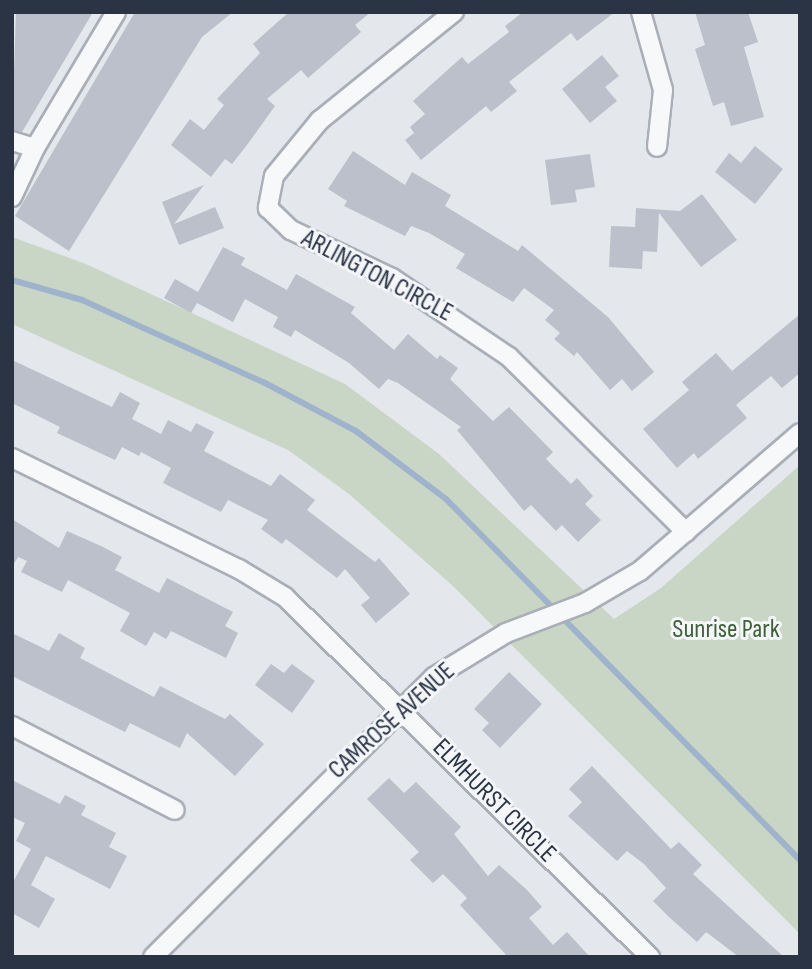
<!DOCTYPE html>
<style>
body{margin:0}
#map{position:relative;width:812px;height:969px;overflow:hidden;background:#e4e7ec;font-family:"Sofia Sans Condensed",sans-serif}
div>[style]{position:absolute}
.green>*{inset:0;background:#c9d6c5}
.stream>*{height:6px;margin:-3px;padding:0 3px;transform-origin:3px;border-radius:3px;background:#9fb4cc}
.building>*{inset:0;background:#bbc0ca}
.roads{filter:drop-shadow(2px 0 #a9aeb7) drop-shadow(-2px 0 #a9aeb7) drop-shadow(0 2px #a9aeb7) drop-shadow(0 -2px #a9aeb7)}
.street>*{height:18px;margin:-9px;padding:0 9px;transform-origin:9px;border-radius:9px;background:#f7f8fa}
span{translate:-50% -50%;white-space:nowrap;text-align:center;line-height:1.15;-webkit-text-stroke:6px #f4f6f9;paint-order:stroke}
.street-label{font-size:26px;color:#2b3445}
.park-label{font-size:26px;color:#3f6138}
.frame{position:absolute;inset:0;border:14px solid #2b3445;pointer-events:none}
</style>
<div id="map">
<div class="green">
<i style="clip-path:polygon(12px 237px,86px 264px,345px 384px,439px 454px,614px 619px,661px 588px,800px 465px,800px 934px,453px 586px,349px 494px,288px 450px,12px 324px)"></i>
</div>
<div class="stream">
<i style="left:12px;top:280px;width:73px;rotate:15.9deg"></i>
<i style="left:82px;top:300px;width:201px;rotate:24.4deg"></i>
<i style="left:265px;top:383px;width:103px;rotate:27.8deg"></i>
<i style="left:356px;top:431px;width:113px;rotate:37.1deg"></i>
<i style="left:446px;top:499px;width:506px;rotate:45.56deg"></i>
</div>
<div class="building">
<i style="clip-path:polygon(16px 12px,93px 12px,22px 132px,12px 130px)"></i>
<i style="clip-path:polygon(135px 12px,233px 12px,202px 37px,69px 251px,15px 216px)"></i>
<i style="clip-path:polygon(289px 12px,371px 12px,355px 25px,361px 32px,308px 78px,301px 70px,267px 99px,275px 106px,247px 145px,232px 164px,225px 159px,211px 177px,171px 145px,190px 119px,204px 130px,224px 105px,217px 99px,260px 53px,253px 44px)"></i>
<i style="clip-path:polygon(523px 12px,615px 12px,577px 41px,571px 33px,509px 82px,517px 91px,491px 112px,486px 106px,421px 160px,405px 140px,414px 133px,410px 127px,425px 114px,413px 101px,462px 57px,468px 64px,509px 32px,505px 26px)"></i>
<i style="clip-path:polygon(695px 12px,748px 12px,758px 42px,744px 47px,764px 117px,731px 126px,724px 102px,713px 106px,695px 49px,705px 45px)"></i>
<i style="clip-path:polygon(602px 55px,619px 76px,605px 87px,617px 101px,590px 123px,562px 89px)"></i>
<i style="clip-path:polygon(755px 146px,783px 169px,755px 204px,715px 172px,729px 153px,741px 163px)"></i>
<i style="clip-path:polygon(353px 151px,405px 185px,412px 172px,451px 195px,445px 206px,518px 251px,522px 245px,608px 317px,654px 372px,632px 391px,622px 379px,610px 390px,577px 352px,574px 356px,554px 339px,560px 333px,545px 320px,554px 310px,524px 288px,513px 302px,456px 268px,465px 254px,429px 233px,411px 226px,405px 236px,344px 206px,347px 201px,328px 189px)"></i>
<i style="clip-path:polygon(590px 154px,595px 187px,575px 190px,577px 202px,551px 205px,545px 160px)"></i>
<i style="clip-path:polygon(204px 185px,174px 224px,215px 207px,224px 228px,179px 245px,162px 202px)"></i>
<i style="clip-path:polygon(702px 194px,737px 240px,701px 267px,659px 213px,657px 252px,643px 251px,642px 269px,609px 267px,611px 226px,635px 227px,636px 208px,680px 211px)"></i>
<i style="clip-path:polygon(223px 247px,245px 258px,241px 265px,287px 290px,296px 274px,355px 307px,351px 313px,394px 350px,408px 334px,437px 359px,440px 355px,458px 368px,450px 379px,493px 421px,509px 407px,553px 452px,546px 459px,571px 484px,577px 478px,593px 496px,585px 504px,601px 520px,578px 542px,562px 525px,556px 531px,531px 505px,524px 511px,457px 430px,461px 427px,398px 383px,388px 379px,379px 389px,349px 363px,295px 330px,291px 337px,273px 327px,278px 317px,245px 299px,233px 322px,197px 303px,191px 313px,164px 298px,175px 279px,198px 292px)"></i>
<i style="clip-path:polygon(800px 314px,800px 373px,782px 388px,771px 376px,736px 405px,747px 418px,698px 459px,694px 453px,677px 468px,643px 429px,689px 390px,682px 382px,716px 353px,732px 371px)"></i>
<i style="clip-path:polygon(12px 360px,112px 407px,120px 392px,140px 403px,132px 419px,161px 434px,168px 420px,191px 432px,196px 423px,214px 432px,204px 451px,271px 486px,280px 474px,315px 500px,307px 510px,375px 562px,379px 558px,410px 594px,376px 623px,361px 605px,370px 598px,345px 569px,337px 578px,286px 539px,282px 544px,261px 529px,268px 520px,228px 500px,221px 512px,163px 483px,171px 468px,141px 452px,139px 456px,122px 447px,115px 460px,57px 433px,60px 427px,12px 403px)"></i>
<i style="clip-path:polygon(12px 519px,59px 548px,67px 531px,101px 546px,122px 557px,115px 570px,159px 593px,167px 578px,233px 612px,225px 626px,238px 633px,226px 658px,171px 631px,166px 639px,154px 632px,146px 646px,120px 631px,130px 613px,68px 580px,62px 592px,21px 572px,27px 561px,18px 557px,12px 567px)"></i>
<i style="clip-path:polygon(12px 633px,49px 651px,59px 633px,85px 648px,80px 658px,154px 697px,160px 686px,225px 719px,230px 714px,264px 744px,235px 776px,187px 733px,180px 748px,130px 723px,125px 732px,12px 676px)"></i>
<i style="clip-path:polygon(271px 664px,284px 673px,292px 664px,315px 681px,292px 713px,255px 685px)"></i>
<i style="clip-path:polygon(509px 672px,542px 704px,500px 748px,482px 730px,489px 723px,474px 709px)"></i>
<i style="clip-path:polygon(592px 766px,671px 849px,679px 842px,702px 865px,693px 874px,784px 957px,739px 957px,706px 932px,697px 942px,669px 917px,653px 901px,666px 888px,644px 864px,627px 851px,617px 861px,568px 816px,582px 802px,569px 789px)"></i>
<i style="clip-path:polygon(389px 778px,404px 793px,416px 782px,461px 827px,454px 834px,488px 876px,499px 865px,527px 890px,542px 907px,529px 918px,553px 945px,567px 932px,590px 957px,508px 957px,460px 905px,467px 898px,443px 874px,433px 883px,410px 860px,419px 852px,367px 799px)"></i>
<i style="clip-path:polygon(12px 780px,60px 804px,65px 795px,86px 806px,81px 815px,116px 833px,109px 847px,127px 856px,110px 889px,46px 856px,31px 885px,55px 899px,39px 928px,12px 913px,12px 884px,31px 849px,16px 841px,25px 823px,12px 817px)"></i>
</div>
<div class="roads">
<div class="street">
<i style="left:454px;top:12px;width:172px;rotate:141.1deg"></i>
<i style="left:320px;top:120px;width:72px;rotate:129.4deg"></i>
<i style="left:274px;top:176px;width:33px;rotate:101deg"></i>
<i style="left:268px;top:208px;width:32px;rotate:44deg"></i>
<i style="left:291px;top:230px;width:112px;rotate:25.4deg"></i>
<i style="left:392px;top:278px;width:141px;rotate:34deg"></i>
<i style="left:509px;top:357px;width:249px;rotate:44.7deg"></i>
<i style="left:641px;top:12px;width:81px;rotate:74.2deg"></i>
<i style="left:663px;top:90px;width:57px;rotate:96deg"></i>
<i style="left:12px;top:141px;width:24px;rotate:17deg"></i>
<i style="left:12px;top:197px;width:54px;rotate:-64.9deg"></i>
<i style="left:35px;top:148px;width:158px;rotate:-59.2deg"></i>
<i style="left:12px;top:458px;width:253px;rotate:26.1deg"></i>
<i style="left:239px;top:569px;width:54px;rotate:31.3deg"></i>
<i style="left:285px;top:597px;width:513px;rotate:44.6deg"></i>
<i style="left:12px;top:726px;width:183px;rotate:27.3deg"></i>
<i style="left:153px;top:957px;width:397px;rotate:-44.9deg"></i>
<i style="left:434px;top:677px;width:84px;rotate:-31.4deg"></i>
<i style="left:506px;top:633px;width:85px;rotate:-20.8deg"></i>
<i style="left:585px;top:603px;width:64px;rotate:-30.2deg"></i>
<i style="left:640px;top:571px;width:211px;rotate:-40.8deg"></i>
</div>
</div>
<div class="street-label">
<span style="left:377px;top:276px;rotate:28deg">ARLINGTON CIRCLE</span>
<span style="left:392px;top:721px;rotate:-42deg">CAMROSE AVENUE</span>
<span style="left:494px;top:801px;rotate:45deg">ELMHURST CIRCLE</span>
</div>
<div class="park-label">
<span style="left:726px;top:630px">Sunrise Park</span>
</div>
<div class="frame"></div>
</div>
